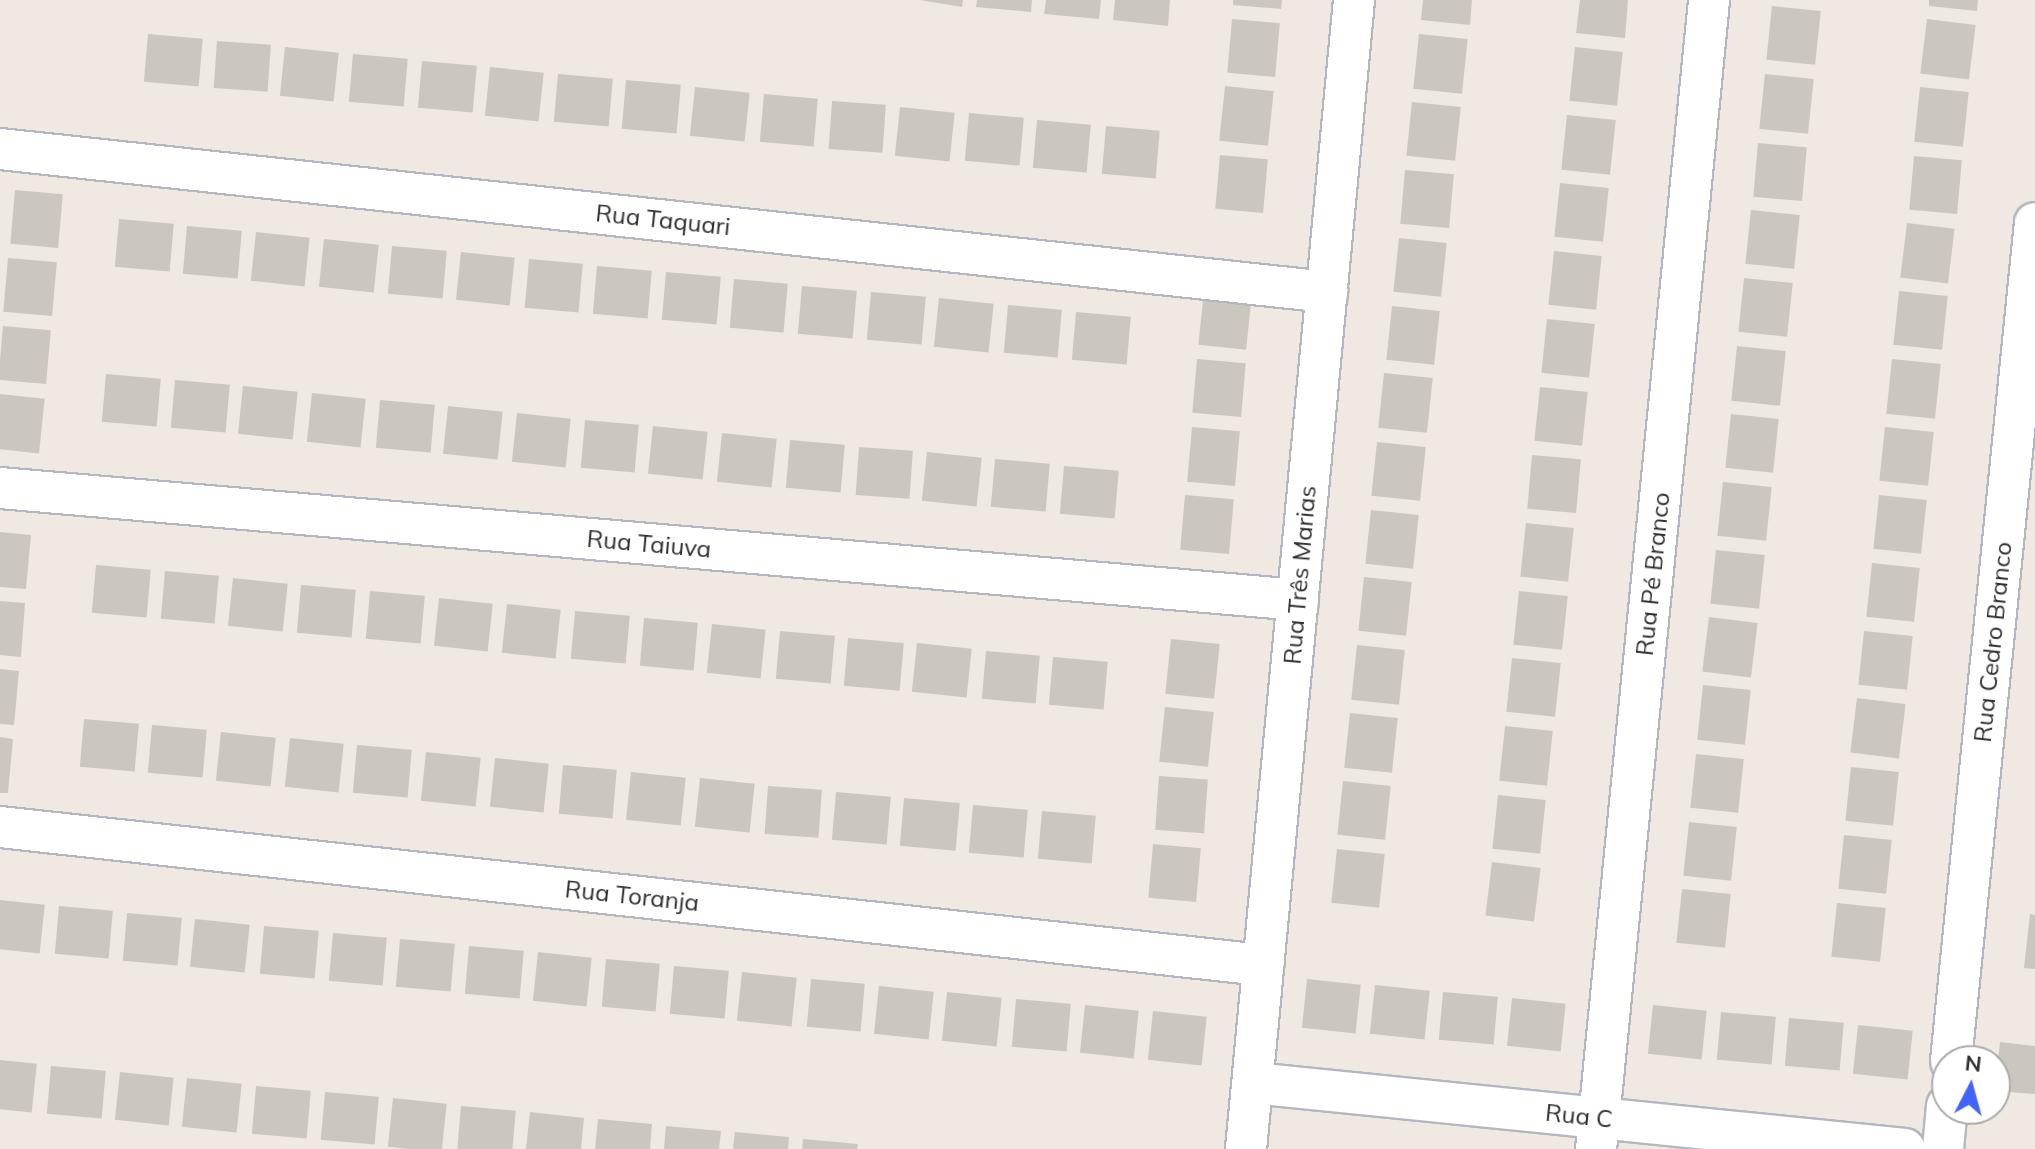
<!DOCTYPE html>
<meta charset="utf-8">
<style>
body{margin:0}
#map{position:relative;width:2035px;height:1149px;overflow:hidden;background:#efe9e1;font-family:Mulish,sans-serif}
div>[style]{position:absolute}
.building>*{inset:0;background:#cbc7bf;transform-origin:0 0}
.roads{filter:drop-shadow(2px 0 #b4b7c1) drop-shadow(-2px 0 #b4b7c1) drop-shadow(0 2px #b4b7c1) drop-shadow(0 -2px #b4b7c1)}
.minor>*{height:40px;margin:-20px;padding:0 20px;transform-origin:20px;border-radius:20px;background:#fff}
span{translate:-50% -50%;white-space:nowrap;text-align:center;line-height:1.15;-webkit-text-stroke:8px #fff;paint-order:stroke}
.street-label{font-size:24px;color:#2e2e2e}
.north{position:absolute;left:1931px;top:1045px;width:80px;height:80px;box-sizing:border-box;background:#fff;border:2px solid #ababab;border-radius:50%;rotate:6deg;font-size:22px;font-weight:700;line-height:32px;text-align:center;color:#2e2e2e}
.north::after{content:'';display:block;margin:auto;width:28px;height:36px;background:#4264fb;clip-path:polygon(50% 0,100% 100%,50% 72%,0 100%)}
</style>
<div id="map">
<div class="building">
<i style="clip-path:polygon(920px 0,963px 0,962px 7px)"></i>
<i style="clip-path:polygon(977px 0,1032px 0,1031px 12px,976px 7px)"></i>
<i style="clip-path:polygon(1046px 0,1101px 0,1099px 19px,1044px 14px)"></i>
<i style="clip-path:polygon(1115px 0,1170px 0,1168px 26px,1113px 20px)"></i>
<i style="clip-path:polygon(1233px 0,1282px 0,1281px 9px,1233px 5px)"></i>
<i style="clip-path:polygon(1423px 0,1472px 0,1470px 25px,1421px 20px)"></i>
<i style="clip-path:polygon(1580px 0,1628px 0,1625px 38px,1576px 33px)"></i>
<i style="clip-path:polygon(1929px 0,1978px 0,1977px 11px,1929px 6px)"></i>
<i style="left:1772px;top:6px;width:49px;height:54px;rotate:6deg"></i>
<i style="left:1232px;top:19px;width:48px;height:54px;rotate:5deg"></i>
<i style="left:1927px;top:19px;width:49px;height:55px;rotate:7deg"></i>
<i style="left:148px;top:34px;width:55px;height:48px;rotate:5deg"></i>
<i style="left:1419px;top:34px;width:49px;height:55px;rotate:6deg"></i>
<i style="left:217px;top:41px;width:54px;height:47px;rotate:4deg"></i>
<i style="left:285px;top:47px;width:54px;height:49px;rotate:6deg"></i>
<i style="left:1575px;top:47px;width:48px;height:54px;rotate:6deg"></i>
<i style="left:353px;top:54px;width:55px;height:48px;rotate:5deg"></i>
<i style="left:422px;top:61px;width:55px;height:47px;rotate:5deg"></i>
<i style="left:490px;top:67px;width:54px;height:49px;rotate:6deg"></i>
<i style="left:558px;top:74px;width:55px;height:48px;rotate:5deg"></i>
<i style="left:1765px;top:74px;width:49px;height:55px;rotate:6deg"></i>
<i style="left:626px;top:80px;width:55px;height:49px;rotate:5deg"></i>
<i style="left:1225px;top:86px;width:49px;height:55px;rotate:6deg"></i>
<i style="left:695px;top:87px;width:55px;height:49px;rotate:6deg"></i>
<i style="left:1920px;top:87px;width:49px;height:55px;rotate:6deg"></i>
<i style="left:764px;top:94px;width:54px;height:48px;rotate:5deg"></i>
<i style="left:832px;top:101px;width:54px;height:48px;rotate:4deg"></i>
<i style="left:1412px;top:102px;width:49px;height:54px;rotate:6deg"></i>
<i style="left:900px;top:107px;width:55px;height:49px;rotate:6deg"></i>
<i style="left:969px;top:113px;width:55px;height:48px;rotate:5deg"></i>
<i style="left:1567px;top:115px;width:49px;height:55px;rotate:6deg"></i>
<i style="left:1037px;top:120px;width:54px;height:48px;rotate:5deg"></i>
<i style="left:1106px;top:126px;width:54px;height:48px;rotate:5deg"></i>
<i style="left:1758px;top:143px;width:49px;height:54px;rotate:5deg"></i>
<i style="left:1220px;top:155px;width:48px;height:54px;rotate:5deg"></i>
<i style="left:1914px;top:156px;width:48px;height:54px;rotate:5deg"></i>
<i style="left:1405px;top:170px;width:49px;height:54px;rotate:5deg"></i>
<i style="left:1560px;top:183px;width:49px;height:54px;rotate:6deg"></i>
<i style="left:15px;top:190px;width:48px;height:54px;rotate:5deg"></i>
<i style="left:1751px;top:210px;width:49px;height:54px;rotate:6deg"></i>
<i style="left:119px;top:219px;width:55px;height:48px;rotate:5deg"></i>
<i style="left:1907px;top:223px;width:48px;height:55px;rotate:7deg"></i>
<i style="left:187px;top:226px;width:55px;height:48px;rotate:5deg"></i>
<i style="left:256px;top:232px;width:54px;height:49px;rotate:6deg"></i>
<i style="left:1399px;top:238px;width:48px;height:54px;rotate:6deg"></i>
<i style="left:324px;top:239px;width:55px;height:48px;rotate:6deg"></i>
<i style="left:392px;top:246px;width:55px;height:48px;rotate:5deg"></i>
<i style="left:1554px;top:251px;width:48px;height:54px;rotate:6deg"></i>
<i style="left:461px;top:252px;width:54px;height:48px;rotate:6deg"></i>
<i style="left:8px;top:258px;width:49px;height:54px;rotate:5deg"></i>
<i style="left:529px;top:259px;width:54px;height:49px;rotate:5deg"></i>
<i style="left:597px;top:266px;width:55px;height:48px;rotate:5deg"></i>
<i style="left:666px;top:272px;width:55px;height:48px;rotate:5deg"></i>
<i style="left:1744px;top:278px;width:49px;height:54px;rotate:6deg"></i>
<i style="left:734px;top:279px;width:54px;height:49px;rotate:5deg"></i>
<i style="left:802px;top:286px;width:55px;height:48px;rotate:5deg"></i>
<i style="left:1204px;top:291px;width:48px;height:54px;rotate:6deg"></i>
<i style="left:1899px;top:291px;width:49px;height:54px;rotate:6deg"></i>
<i style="left:871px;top:292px;width:55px;height:48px;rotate:5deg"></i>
<i style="left:939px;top:298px;width:55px;height:49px;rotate:6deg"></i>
<i style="left:1008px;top:305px;width:54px;height:48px;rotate:5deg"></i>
<i style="left:1392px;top:306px;width:48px;height:54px;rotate:6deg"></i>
<i style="left:1076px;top:312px;width:55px;height:48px;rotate:5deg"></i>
<i style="left:1547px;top:319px;width:48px;height:54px;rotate:6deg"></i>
<i style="left:3px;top:326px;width:48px;height:54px;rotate:5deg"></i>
<i style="left:1737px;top:346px;width:49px;height:55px;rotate:6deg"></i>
<i style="left:1197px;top:359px;width:49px;height:54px;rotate:5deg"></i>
<i style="left:1892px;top:359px;width:49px;height:55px;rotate:6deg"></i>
<i style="left:1384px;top:373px;width:49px;height:55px;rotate:6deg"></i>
<i style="left:106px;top:374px;width:55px;height:48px;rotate:5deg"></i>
<i style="left:175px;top:380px;width:55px;height:48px;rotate:5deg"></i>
<i style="left:243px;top:386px;width:55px;height:48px;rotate:6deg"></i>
<i style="left:1540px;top:387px;width:48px;height:54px;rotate:6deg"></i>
<i style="left:312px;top:393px;width:54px;height:49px;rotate:6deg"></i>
<i style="left:0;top:394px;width:45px;height:55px;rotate:6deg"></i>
<i style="left:380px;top:400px;width:55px;height:48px;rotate:5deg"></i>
<i style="left:448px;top:406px;width:55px;height:48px;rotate:6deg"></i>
<i style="left:517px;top:413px;width:54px;height:49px;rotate:6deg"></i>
<i style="left:1731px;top:414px;width:48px;height:54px;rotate:6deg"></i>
<i style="left:585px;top:420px;width:54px;height:48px;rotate:5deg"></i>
<i style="left:653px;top:426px;width:55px;height:48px;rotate:6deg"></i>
<i style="left:1192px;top:427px;width:48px;height:55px;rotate:5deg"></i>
<i style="left:1885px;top:427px;width:49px;height:54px;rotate:6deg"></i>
<i style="left:722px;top:433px;width:55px;height:49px;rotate:6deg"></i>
<i style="left:790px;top:440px;width:55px;height:48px;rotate:5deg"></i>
<i style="left:1377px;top:442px;width:49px;height:54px;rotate:6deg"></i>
<i style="left:859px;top:447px;width:54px;height:48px;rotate:4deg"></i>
<i style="left:927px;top:452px;width:55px;height:49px;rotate:6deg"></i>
<i style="left:1532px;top:455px;width:49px;height:54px;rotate:5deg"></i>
<i style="left:995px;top:459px;width:55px;height:48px;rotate:5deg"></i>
<i style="left:1064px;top:466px;width:55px;height:48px;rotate:5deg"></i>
<i style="left:1723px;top:482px;width:49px;height:54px;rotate:6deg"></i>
<i style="left:1185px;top:495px;width:49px;height:55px;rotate:5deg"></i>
<i style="left:1879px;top:495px;width:48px;height:54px;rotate:6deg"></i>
<i style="left:1371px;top:510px;width:48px;height:54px;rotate:6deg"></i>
<i style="left:1526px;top:523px;width:48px;height:54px;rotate:6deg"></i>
<i style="clip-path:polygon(0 532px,31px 535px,26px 589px,0 587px)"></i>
<i style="left:1716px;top:550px;width:49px;height:54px;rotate:6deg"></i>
<i style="left:1872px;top:563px;width:48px;height:54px;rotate:6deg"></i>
<i style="left:96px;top:565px;width:55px;height:48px;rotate:5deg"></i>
<i style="left:165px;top:571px;width:54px;height:48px;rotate:5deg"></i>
<i style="left:1364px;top:577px;width:48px;height:54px;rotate:6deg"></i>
<i style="left:233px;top:578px;width:55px;height:48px;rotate:6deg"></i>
<i style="left:301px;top:585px;width:55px;height:48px;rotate:5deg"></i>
<i style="left:370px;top:591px;width:55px;height:48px;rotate:5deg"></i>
<i style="left:1519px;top:591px;width:49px;height:54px;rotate:6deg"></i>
<i style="left:439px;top:598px;width:54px;height:48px;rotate:6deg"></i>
<i style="clip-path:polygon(0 601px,25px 603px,21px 657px,0 655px)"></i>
<i style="left:507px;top:604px;width:54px;height:49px;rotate:6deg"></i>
<i style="left:575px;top:611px;width:55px;height:48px;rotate:5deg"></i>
<i style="left:1709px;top:617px;width:49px;height:55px;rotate:7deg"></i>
<i style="left:644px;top:618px;width:54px;height:48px;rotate:5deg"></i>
<i style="left:712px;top:624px;width:54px;height:49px;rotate:6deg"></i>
<i style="left:780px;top:631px;width:55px;height:48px;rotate:5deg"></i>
<i style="left:1864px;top:631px;width:49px;height:54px;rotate:6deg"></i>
<i style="left:848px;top:638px;width:56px;height:48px;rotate:5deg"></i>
<i style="left:1171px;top:639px;width:49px;height:55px;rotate:6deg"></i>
<i style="left:917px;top:643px;width:55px;height:49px;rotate:6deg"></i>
<i style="left:1357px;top:645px;width:48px;height:55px;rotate:6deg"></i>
<i style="left:986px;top:651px;width:54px;height:48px;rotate:5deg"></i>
<i style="left:1053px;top:657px;width:55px;height:48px;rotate:5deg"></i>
<i style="left:1512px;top:658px;width:49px;height:54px;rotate:6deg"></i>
<i style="clip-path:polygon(0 669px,19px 671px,14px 725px,0 724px)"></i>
<i style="left:1703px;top:685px;width:48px;height:55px;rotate:6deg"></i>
<i style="left:1857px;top:698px;width:49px;height:55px;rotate:7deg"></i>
<i style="left:1165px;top:707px;width:49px;height:55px;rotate:6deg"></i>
<i style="left:1350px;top:713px;width:48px;height:55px;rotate:6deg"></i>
<i style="left:84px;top:719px;width:55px;height:48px;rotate:5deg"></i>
<i style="left:152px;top:725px;width:55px;height:48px;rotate:5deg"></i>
<i style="left:1505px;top:726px;width:48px;height:55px;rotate:6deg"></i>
<i style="left:221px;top:732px;width:55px;height:49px;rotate:6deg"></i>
<i style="clip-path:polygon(0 737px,13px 739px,8px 793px,0 793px)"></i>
<i style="left:290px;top:738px;width:54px;height:49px;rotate:6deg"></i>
<i style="left:357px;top:745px;width:55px;height:48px;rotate:5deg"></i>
<i style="left:426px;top:752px;width:55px;height:49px;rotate:6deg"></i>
<i style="left:1696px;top:754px;width:48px;height:54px;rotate:6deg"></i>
<i style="left:495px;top:758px;width:54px;height:49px;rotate:6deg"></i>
<i style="left:563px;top:765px;width:54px;height:49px;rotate:5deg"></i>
<i style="left:1851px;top:767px;width:48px;height:54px;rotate:6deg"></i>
<i style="left:631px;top:772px;width:55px;height:48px;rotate:6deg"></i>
<i style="left:1159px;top:776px;width:49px;height:54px;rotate:4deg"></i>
<i style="left:700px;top:778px;width:55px;height:49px;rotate:6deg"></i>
<i style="left:1343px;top:781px;width:48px;height:54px;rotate:6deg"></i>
<i style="left:768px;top:786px;width:54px;height:48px;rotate:4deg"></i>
<i style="left:836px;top:792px;width:55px;height:48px;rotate:5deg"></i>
<i style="left:1498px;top:795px;width:48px;height:54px;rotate:6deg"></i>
<i style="left:904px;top:798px;width:56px;height:48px;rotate:5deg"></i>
<i style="left:973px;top:805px;width:55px;height:48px;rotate:5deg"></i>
<i style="left:1042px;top:811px;width:54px;height:48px;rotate:5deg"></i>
<i style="left:1689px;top:822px;width:48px;height:54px;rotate:6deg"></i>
<i style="left:1844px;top:835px;width:48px;height:54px;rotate:6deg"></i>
<i style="left:1153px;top:844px;width:48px;height:54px;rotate:5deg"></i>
<i style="left:1337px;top:849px;width:48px;height:54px;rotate:6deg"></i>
<i style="left:1492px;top:862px;width:49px;height:54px;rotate:7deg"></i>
<i style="left:1682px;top:889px;width:49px;height:54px;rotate:6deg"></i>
<i style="left:0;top:900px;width:45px;height:49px;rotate:6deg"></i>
<i style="left:1837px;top:903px;width:49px;height:54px;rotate:6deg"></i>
<i style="left:59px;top:906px;width:54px;height:48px;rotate:5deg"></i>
<i style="left:127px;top:913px;width:55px;height:48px;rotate:5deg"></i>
<i style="clip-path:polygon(2030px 914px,2035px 915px,2035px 969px,2024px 968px)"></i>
<i style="left:195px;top:919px;width:55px;height:48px;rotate:6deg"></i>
<i style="left:264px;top:926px;width:55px;height:48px;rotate:5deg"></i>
<i style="left:333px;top:933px;width:54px;height:48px;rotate:5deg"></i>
<i style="left:400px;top:939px;width:55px;height:48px;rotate:5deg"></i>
<i style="left:469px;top:946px;width:55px;height:48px;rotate:5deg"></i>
<i style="left:538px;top:952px;width:54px;height:49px;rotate:6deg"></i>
<i style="left:606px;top:959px;width:54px;height:48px;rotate:5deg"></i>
<i style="left:674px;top:966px;width:55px;height:48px;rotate:5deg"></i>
<i style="left:742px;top:972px;width:55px;height:49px;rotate:6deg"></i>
<i style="left:811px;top:979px;width:54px;height:48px;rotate:5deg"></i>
<i style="left:1307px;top:979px;width:54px;height:49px;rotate:6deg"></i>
<i style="left:1375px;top:985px;width:55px;height:49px;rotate:6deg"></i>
<i style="left:879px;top:986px;width:55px;height:48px;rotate:6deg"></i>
<i style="left:947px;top:992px;width:55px;height:49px;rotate:6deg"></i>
<i style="left:1443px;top:992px;width:55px;height:48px;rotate:5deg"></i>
<i style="left:1512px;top:998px;width:54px;height:48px;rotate:6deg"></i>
<i style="left:1016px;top:999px;width:55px;height:48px;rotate:5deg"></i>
<i style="left:1085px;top:1005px;width:54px;height:48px;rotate:6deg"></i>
<i style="left:1653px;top:1005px;width:54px;height:49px;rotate:6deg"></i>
<i style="left:1153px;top:1011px;width:54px;height:49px;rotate:6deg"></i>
<i style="left:1721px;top:1012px;width:55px;height:48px;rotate:5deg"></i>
<i style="left:1789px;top:1018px;width:55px;height:48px;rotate:5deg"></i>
<i style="left:1858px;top:1025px;width:55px;height:49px;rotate:6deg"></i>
<i style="clip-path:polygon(2000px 1042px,2035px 1046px,2035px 1094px,1995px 1091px)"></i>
<i style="left:0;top:1060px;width:37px;height:49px;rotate:6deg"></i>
<i style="left:51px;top:1066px;width:55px;height:48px;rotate:5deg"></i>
<i style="left:120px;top:1072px;width:54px;height:48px;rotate:6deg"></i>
<i style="left:187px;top:1078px;width:55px;height:49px;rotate:6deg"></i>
<i style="left:256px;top:1086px;width:55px;height:48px;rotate:5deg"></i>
<i style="left:325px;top:1092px;width:54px;height:48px;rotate:5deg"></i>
<i style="left:393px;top:1098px;width:54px;height:49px;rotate:6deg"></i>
<i style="left:461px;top:1106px;width:55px;height:43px;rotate:5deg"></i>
<i style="clip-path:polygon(530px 1112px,584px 1118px,581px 1149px,526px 1149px)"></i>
<i style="clip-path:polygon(598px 1119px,652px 1124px,650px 1149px,595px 1149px)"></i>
<i style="clip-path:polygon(666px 1126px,721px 1131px,719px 1149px,664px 1149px)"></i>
<i style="clip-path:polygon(735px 1132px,789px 1137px,788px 1149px,733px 1149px)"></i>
<i style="clip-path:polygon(803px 1139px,858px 1144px,857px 1149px,802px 1149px)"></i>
</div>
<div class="roads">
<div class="minor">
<i style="left:0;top:149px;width:1335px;rotate:6.15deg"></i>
<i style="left:0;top:488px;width:1303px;rotate:4.93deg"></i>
<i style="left:0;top:827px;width:1271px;rotate:6.24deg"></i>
<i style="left:1951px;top:1061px;width:842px;rotate:-84.28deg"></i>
<i style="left:1253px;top:1083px;width:655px;rotate:5.78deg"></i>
<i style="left:1246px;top:1149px;width:1154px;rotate:-84.63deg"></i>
<i style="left:1596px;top:1149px;width:1155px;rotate:-84.38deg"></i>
<i style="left:1943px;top:1149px;width:43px;rotate:-84.7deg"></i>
</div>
</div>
<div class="street-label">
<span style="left:663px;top:220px;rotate:6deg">Rua Taquari</span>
<span style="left:649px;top:544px;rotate:5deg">Rua Taiuva</span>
<span style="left:1653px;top:574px;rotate:-84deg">Rua Pé Branco</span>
<span style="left:1300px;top:575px;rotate:-85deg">Rua Três Marias</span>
<span style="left:1993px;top:642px;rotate:-84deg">Rua Cedro Branco</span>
<span style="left:632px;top:896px;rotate:6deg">Rua Toranja</span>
<span style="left:1579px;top:1116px;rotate:6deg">Rua C</span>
</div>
<div class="north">N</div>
</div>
